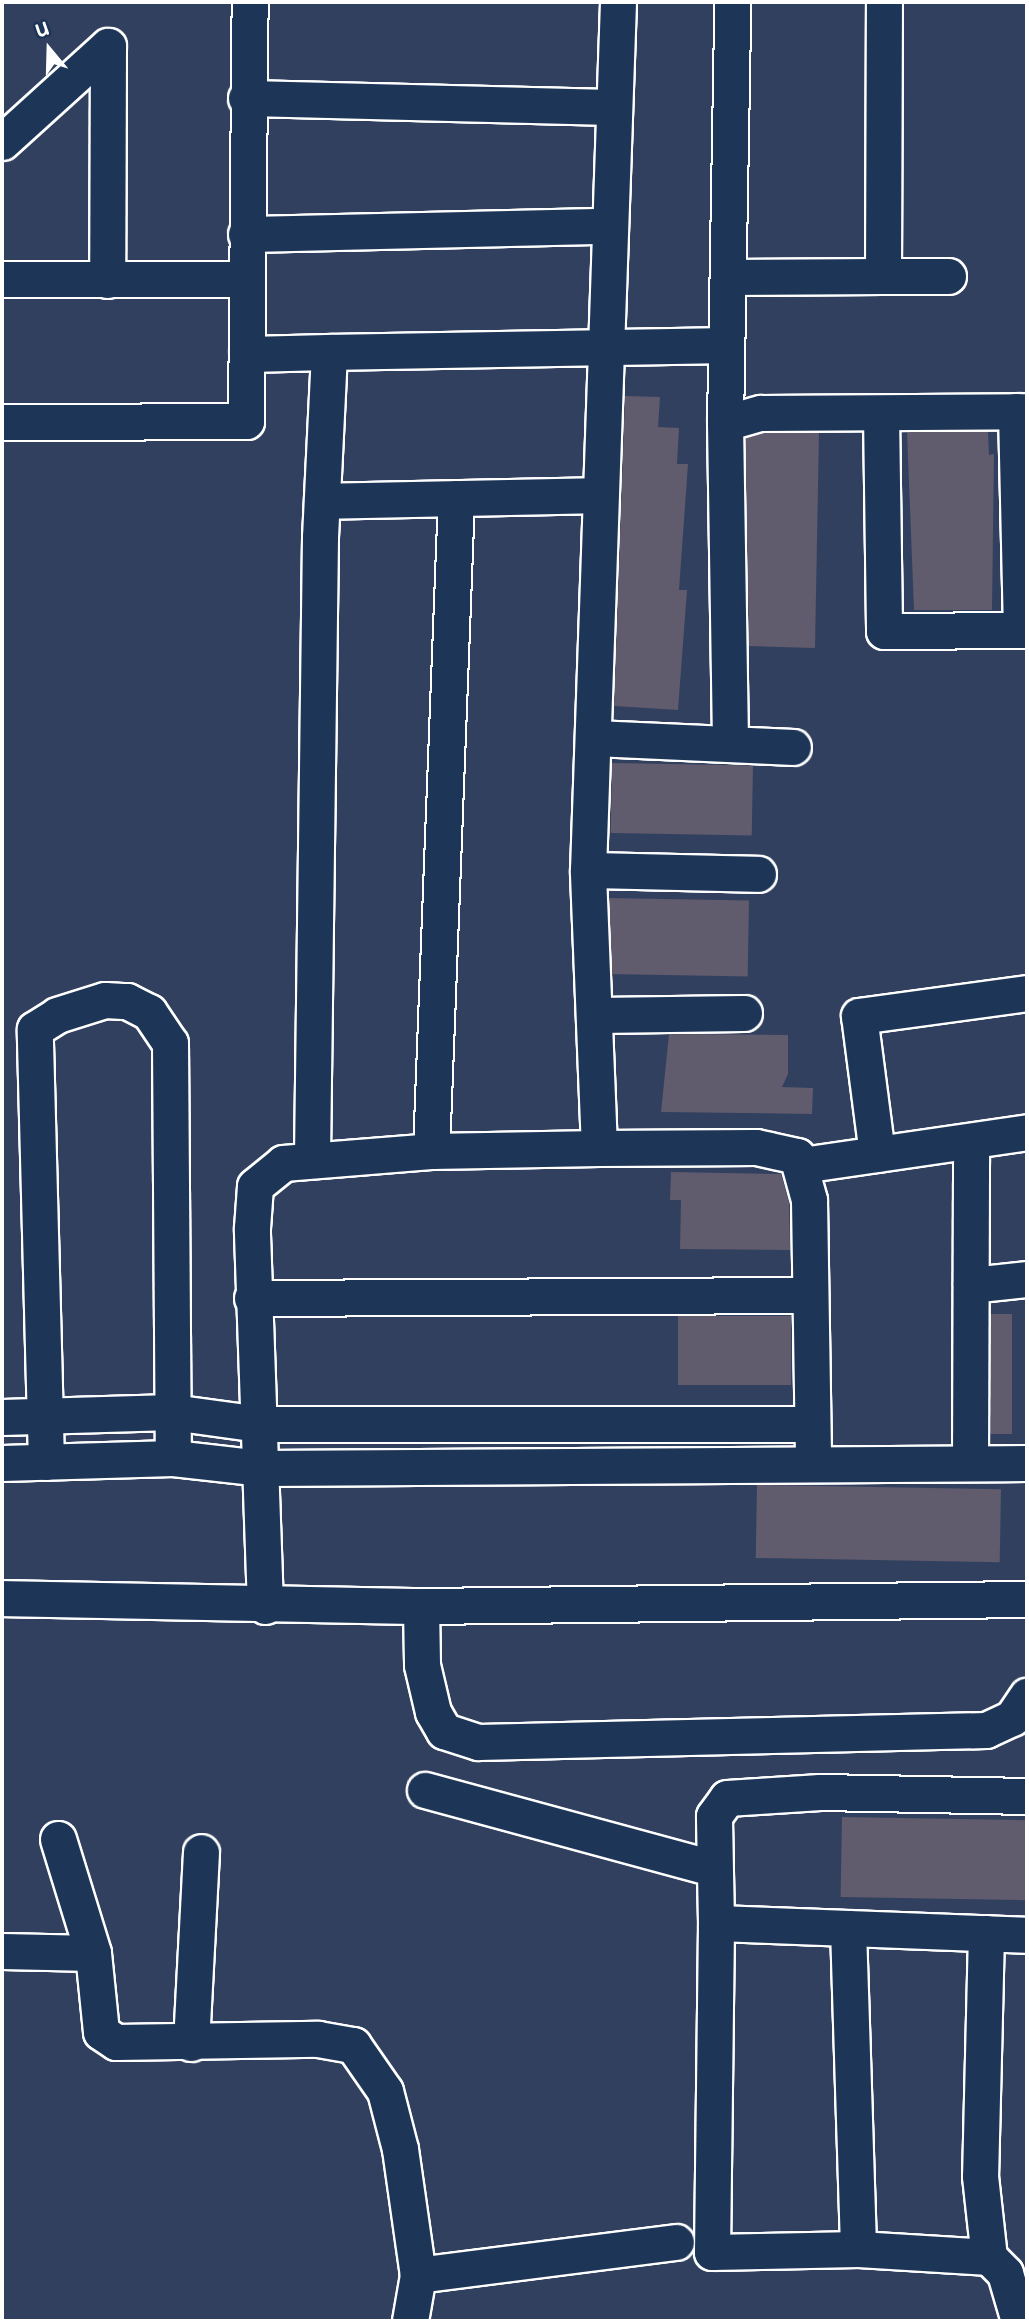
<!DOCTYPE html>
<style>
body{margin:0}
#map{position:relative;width:1029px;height:2323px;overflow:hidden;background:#31405e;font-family:Mali,sans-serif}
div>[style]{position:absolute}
.building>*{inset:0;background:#605b6d;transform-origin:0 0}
.roads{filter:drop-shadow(2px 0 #fff) drop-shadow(-2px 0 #fff) drop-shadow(0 2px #fff) drop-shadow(0 -2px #fff)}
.street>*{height:35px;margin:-17.5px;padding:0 17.5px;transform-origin:17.5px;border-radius:17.5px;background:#1d3557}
span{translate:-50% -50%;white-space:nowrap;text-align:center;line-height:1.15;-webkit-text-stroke:5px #1d3557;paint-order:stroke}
.frame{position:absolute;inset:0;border:4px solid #fff;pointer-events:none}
.north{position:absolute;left:14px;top:14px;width:70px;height:70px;-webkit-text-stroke:5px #1d3557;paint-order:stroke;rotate:341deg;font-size:19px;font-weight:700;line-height:28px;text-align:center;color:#fff}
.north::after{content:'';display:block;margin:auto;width:24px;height:32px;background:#fff;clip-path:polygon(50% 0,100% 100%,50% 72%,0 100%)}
</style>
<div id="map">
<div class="building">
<i style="clip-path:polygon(625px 396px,660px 397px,658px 427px,679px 428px,677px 464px,688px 464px,679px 590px,687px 590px,678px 710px,614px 706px)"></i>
<i style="clip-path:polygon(988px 431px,989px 455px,994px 454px,992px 610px,914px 610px,907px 432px)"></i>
<i style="clip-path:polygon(764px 433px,819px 433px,815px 648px,749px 646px,745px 438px)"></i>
<i style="left:612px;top:763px;width:141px;height:70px;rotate:1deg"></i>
<i style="left:609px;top:898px;width:140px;height:76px;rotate:1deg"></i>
<i style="clip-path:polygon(669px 1034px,788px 1035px,788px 1074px,782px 1087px,813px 1088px,812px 1114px,661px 1112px)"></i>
<i style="clip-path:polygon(671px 1172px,781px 1174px,789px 1203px,790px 1250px,680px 1249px,681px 1200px,670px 1200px)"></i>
<i style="left:991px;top:1314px;width:21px;height:120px"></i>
<i style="left:678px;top:1316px;width:113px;height:69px"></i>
<i style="left:757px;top:1485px;width:244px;height:73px;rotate:1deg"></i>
<i style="left:842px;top:1817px;width:185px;height:80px;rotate:1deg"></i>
</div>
<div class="roads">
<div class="street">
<i style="left:246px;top:98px;width:368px;rotate:1.4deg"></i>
<i style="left:2px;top:142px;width:143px;rotate:-42.2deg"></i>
<i style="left:108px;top:46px;width:234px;rotate:90.2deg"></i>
<i style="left:246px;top:234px;width:364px;rotate:-1.3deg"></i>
<i style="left:883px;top:276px;width:65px"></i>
<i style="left:728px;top:277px;width:155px;rotate:-0.4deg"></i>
<i style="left:883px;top:276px;width:274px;rotate:-89.8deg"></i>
<i style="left:2px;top:279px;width:245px"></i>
<i style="left:247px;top:354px;width:82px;rotate:-1.4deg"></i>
<i style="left:1016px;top:411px;width:219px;rotate:88.7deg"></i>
<i style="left:881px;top:413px;width:218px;rotate:89.2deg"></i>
<i style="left:884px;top:631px;width:143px;rotate:-0.4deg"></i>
<i style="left:2px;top:422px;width:244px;rotate:-0.2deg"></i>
<i style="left:246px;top:421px;width:419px;rotate:-89.5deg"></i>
<i style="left:725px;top:423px;width:421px;rotate:-89deg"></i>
<i style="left:322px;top:501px;width:277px;rotate:-1.2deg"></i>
<i style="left:595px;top:738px;width:198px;rotate:2.6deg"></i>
<i style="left:730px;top:741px;width:318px;rotate:-90.9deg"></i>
<i style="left:725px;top:423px;width:37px;rotate:-16deg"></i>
<i style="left:761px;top:413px;width:266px;rotate:-0.4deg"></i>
<i style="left:588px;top:870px;width:170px;rotate:1.3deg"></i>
<i style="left:597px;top:1015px;width:147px;rotate:-0.8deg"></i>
<i style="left:599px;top:1148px;width:278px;rotate:-92.3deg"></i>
<i style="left:588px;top:870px;width:869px;rotate:-88.02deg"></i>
<i style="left:431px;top:1151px;width:653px;rotate:-87.81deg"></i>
<i style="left:877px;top:1154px;width:139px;rotate:-97.4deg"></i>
<i style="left:859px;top:1016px;width:170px;rotate:-7.8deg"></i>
<i style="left:312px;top:1157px;width:620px;rotate:-89.26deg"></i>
<i style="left:320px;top:537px;width:185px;rotate:-87.2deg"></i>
<i style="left:329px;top:352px;width:397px;rotate:-1deg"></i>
<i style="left:802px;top:1165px;width:227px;rotate:-8.3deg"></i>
<i style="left:971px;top:1285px;width:56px;rotate:-6.1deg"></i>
<i style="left:252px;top:1298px;width:558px;rotate:-0.31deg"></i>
<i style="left:2px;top:1417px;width:170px;rotate:-1.7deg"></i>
<i style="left:172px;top:1412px;width:89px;rotate:7.8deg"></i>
<i style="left:260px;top:1424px;width:552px"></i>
<i style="left:970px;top:1460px;width:319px;rotate:-89.8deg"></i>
<i style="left:46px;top:1462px;width:433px;rotate:-91.5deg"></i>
<i style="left:35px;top:1029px;width:26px;rotate:-32deg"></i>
<i style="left:57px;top:1015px;width:50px;rotate:-17.4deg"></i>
<i style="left:105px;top:1000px;width:22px;rotate:3deg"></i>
<i style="left:127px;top:1001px;width:25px;rotate:27deg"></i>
<i style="left:149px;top:1012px;width:37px;rotate:56deg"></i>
<i style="left:170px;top:1043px;width:415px;rotate:89.6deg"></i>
<i style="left:2px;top:1463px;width:171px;rotate:-1.7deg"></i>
<i style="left:173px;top:1458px;width:90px;rotate:6.4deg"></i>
<i style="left:262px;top:1468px;width:765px;rotate:-0.37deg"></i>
<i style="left:2px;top:1598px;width:419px;rotate:1.1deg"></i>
<i style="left:421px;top:1606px;width:59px;rotate:89deg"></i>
<i style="left:422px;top:1665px;width:48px;rotate:76.8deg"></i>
<i style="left:433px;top:1712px;width:22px;rotate:60deg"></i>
<i style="left:444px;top:1731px;width:36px;rotate:18deg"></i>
<i style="left:478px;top:1742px;width:508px;rotate:-1.35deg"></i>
<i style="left:986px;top:1730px;width:29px;rotate:-25deg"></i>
<i style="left:1012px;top:1718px;width:27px;rotate:-56deg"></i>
<i style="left:265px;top:1606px;width:378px;rotate:-92deg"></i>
<i style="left:252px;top:1228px;width:42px;rotate:-85.9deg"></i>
<i style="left:255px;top:1186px;width:36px;rotate:-39deg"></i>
<i style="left:283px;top:1163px;width:148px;rotate:-4.6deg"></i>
<i style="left:431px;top:1151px;width:168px;rotate:-1deg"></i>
<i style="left:599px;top:1148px;width:157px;rotate:-0.4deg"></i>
<i style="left:756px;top:1147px;width:42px;rotate:12.4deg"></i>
<i style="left:797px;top:1156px;width:46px;rotate:74.7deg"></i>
<i style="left:809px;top:1200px;width:263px;rotate:89.1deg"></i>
<i style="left:421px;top:1606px;width:605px;rotate:-0.66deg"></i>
<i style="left:425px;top:1790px;width:297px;rotate:15.2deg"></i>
<i style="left:58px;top:1839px;width:119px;rotate:72.9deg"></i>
<i style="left:716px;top:1923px;width:107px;rotate:-91.1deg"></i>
<i style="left:714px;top:1816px;width:22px;rotate:-54deg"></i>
<i style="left:727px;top:1798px;width:93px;rotate:-3.7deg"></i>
<i style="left:820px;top:1792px;width:207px;rotate:1.1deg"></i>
<i style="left:848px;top:1928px;width:321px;rotate:88.2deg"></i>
<i style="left:986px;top:1933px;width:243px;rotate:91.4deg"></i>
<i style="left:980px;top:2176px;width:81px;rotate:83.7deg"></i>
<i style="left:2px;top:1951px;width:91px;rotate:1.3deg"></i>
<i style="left:93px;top:1953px;width:79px;rotate:84.2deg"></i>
<i style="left:101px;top:2032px;width:18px;rotate:34deg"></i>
<i style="left:116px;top:2042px;width:202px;rotate:-0.9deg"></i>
<i style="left:318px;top:2039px;width:36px;rotate:10deg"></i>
<i style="left:353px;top:2045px;width:56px;rotate:55.2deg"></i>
<i style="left:385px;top:2091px;width:60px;rotate:75.5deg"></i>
<i style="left:400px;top:2149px;width:127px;rotate:81.9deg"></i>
<i style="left:418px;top:2275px;width:47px;rotate:99.9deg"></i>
<i style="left:191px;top:2043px;width:191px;rotate:-87deg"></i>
<i style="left:418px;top:2275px;width:260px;rotate:-7.3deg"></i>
<i style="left:1019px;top:2321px;width:50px;rotate:-106.3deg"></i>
<i style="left:1005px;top:2273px;width:23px;rotate:-135deg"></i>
<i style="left:989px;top:2257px;width:131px;rotate:-176.5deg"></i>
<i style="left:858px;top:2249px;width:146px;rotate:178.8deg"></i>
<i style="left:712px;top:2252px;width:329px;rotate:-89.3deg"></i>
<i style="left:716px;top:1923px;width:311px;rotate:2.2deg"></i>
</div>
</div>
<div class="frame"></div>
<div class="north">U</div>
</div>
